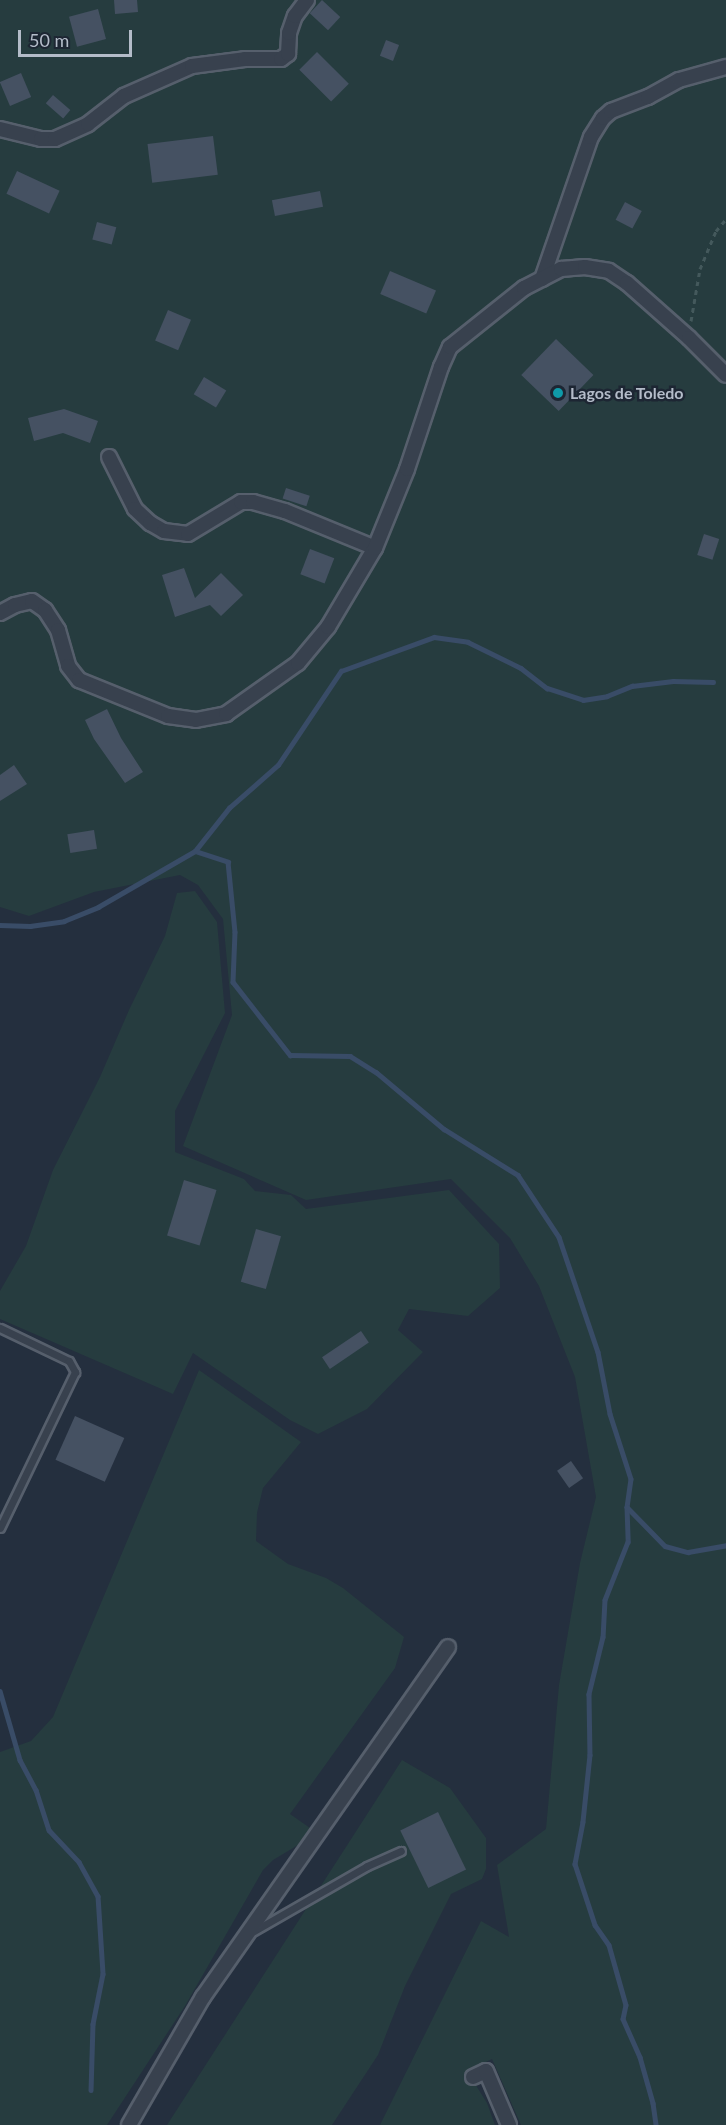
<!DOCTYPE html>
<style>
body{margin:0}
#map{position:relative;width:726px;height:2125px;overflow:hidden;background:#242f3e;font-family:Lato,sans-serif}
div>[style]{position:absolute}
.green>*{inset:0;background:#263c3f}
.stream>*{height:4.5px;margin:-2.25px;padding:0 2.25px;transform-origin:2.25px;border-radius:2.25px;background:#394c67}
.building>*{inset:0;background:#455162;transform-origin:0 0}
.path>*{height:3px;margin-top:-1.5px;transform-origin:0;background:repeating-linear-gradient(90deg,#44595c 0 4.5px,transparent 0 9px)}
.roads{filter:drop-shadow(2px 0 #565f6c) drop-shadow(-2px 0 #565f6c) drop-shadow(0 2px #565f6c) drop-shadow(0 -2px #565f6c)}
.service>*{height:7px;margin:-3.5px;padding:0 3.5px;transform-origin:3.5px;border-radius:3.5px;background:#38414e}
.minor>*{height:14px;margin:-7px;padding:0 7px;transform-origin:7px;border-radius:7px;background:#38414e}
.dots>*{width:16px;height:16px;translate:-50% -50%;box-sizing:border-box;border:3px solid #1d2633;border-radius:50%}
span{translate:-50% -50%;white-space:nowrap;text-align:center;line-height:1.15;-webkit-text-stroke:5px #1d2633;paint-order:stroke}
.poi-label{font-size:16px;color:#b4bcc9;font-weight:700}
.left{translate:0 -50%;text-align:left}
.scale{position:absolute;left:18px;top:30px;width:114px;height:27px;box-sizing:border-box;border:3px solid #b4bcc9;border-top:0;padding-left:8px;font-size:18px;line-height:21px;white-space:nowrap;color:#b4bcc9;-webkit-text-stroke:4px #1d2633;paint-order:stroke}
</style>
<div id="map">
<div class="green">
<i style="clip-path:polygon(0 0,726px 0,726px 2125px,521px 2125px,492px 2059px,467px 2071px,487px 2103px,495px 2125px,380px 2125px,481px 1921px,509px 1937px,497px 1865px,546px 1829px,559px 1685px,580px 1563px,596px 1497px,575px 1377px,539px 1286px,510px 1238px,451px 1179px,306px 1200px,183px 1146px,232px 1015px,223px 919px,198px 885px,180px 875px,94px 892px,29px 916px,0 907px)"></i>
<i style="clip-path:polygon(195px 891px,217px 922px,225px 1013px,175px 1111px,175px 1152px,244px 1179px,255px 1191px,291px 1195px,306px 1209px,449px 1190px,499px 1244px,500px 1288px,468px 1316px,409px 1309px,398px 1330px,423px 1352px,367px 1409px,318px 1434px,290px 1420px,193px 1353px,173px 1394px,0 1319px,0 1291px,26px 1246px,53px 1170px,100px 1077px,129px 1010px,165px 936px,177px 893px)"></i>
<i style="clip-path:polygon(199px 1370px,301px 1442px,263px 1488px,257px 1513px,256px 1541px,288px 1564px,326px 1578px,343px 1588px,404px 1637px,395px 1668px,290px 1814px,310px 1828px,298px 1845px,273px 1860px,263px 1870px,185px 2006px,107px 2125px,0 2125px,0 1752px,31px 1741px,53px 1717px)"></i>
<i style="clip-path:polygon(402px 1760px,450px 1788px,486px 1838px,486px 1869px,482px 1879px,451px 1894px,405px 1986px,378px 2055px,332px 2125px,167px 2125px)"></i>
</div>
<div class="stream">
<i style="left:195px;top:851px;width:35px;rotate:18deg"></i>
<i style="left:228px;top:862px;width:70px;rotate:84.3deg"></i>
<i style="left:235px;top:932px;width:50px;rotate:92.3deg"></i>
<i style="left:233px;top:982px;width:93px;rotate:52deg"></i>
<i style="left:290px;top:1055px;width:60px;rotate:1deg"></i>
<i style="left:350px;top:1056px;width:31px;rotate:32deg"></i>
<i style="left:376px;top:1072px;width:89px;rotate:40deg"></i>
<i style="left:444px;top:1129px;width:87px;rotate:31.9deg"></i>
<i style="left:518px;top:1175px;width:74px;rotate:56.5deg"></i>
<i style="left:559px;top:1237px;width:121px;rotate:71.3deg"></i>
<i style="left:598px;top:1352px;width:63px;rotate:79deg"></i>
<i style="left:610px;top:1414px;width:68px;rotate:72.1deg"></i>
<i style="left:631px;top:1479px;width:28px;rotate:98deg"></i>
<i style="left:627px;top:1507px;width:35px;rotate:88deg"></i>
<i style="left:628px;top:1542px;width:62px;rotate:111.6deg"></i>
<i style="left:605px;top:1600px;width:37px;rotate:93deg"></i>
<i style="left:603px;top:1637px;width:59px;rotate:103.8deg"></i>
<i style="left:589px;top:1694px;width:61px;rotate:89.1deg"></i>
<i style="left:590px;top:1755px;width:67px;rotate:96deg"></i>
<i style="left:583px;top:1822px;width:43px;rotate:100.8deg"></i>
<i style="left:575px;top:1864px;width:64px;rotate:71.8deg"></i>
<i style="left:595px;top:1925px;width:24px;rotate:55deg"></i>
<i style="left:609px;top:1945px;width:62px;rotate:74.2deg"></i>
<i style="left:626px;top:2005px;width:14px;rotate:102deg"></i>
<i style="left:623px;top:2019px;width:42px;rotate:65.9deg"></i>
<i style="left:640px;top:2057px;width:48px;rotate:74.2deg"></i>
<i style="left:653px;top:2103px;width:22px;rotate:82deg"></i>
<i style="left:0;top:925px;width:30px;rotate:2deg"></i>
<i style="left:30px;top:926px;width:34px;rotate:-8deg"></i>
<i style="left:64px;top:921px;width:37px;rotate:-22deg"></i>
<i style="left:98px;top:907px;width:112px;rotate:-30deg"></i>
<i style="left:195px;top:851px;width:55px;rotate:-51.7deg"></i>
<i style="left:229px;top:808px;width:65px;rotate:-41.3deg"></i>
<i style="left:278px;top:765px;width:113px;rotate:-56.2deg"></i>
<i style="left:341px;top:671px;width:99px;rotate:-20.1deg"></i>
<i style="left:434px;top:637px;width:34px;rotate:8deg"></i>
<i style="left:468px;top:642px;width:59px;rotate:26.1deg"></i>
<i style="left:521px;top:668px;width:33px;rotate:38deg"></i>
<i style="left:547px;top:688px;width:38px;rotate:18deg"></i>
<i style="left:583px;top:700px;width:24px;rotate:-9deg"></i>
<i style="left:607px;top:696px;width:27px;rotate:-22deg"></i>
<i style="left:632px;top:686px;width:41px;rotate:-7deg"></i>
<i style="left:673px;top:681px;width:40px;rotate:1.4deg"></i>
<i style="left:627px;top:1507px;width:54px;rotate:45.7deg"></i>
<i style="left:665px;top:1546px;width:24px;rotate:15deg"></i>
<i style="left:688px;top:1552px;width:39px;rotate:-10deg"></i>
<i style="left:0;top:1691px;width:72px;rotate:73.8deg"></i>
<i style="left:20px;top:1760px;width:34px;rotate:62deg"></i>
<i style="left:36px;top:1790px;width:42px;rotate:72deg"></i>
<i style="left:49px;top:1830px;width:44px;rotate:46.8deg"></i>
<i style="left:79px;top:1862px;width:39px;rotate:61deg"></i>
<i style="left:98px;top:1896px;width:78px;rotate:86.3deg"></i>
<i style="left:103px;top:1974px;width:51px;rotate:101.3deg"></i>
<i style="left:93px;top:2024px;width:66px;rotate:91.7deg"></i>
</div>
<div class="building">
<i style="clip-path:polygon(114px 0,137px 0,138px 12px,115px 14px)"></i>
<i style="left:322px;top:0;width:25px;height:18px;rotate:43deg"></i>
<i style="left:98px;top:9px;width:31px;height:30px;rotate:75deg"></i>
<i style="left:386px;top:40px;width:14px;height:17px;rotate:21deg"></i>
<i style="left:317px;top:52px;width:45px;height:25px;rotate:45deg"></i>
<i style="left:21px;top:73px;width:26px;height:23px;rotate:67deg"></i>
<i style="left:53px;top:95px;width:23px;height:11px;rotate:41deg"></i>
<i style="left:213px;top:136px;width:39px;height:66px;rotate:83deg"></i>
<i style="left:17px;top:171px;width:47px;height:25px;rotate:25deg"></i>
<i style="left:320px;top:191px;width:16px;height:49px;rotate:79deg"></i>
<i style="left:625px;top:202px;width:19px;height:20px;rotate:28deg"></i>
<i style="left:97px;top:222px;width:20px;height:18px;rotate:15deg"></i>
<i style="left:390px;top:271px;width:50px;height:25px;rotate:23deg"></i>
<i style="left:168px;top:310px;width:25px;height:33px;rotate:23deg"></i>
<i style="left:556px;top:339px;width:52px;height:50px;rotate:44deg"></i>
<i style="left:204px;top:377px;width:26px;height:20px;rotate:31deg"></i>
<i style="clip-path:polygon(64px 409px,98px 421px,90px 443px,63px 433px,34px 441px,28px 418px)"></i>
<i style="left:286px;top:488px;width:25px;height:11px;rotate:18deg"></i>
<i style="left:704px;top:534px;width:16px;height:22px;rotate:18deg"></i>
<i style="left:310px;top:549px;width:26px;height:27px;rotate:21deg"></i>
<i style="clip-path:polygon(184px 568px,195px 598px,221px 573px,243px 595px,221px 616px,210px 605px,175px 617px,162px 575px)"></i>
<i style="clip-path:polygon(107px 709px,121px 738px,143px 772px,125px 783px,94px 739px,85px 720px)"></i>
<i style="clip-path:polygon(14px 765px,27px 784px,0 801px,0 775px)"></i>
<i style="left:94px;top:830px;width:19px;height:27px;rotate:81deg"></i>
<i style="left:184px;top:1180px;width:34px;height:58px;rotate:17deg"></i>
<i style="left:256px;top:1229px;width:26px;height:55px;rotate:16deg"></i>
<i style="left:361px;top:1331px;width:14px;height:47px;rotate:56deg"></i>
<i style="left:75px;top:1416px;width:54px;height:48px;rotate:24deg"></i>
<i style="left:571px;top:1461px;width:21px;height:17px;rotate:55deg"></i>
<i style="left:438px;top:1812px;width:64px;height:42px;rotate:64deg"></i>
</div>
<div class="path">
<i style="left:691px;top:321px;width:53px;rotate:-80.2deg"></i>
<i style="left:700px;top:269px;width:41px;rotate:-67.2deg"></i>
<i style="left:716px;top:231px;width:16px;rotate:-50deg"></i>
</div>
<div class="roads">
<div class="service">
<i style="left:0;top:1328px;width:76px;rotate:25.6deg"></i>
<i style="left:69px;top:1361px;width:13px;rotate:61deg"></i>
<i style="left:75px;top:1372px;width:173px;rotate:115.7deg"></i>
<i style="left:254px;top:1931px;width:130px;rotate:-29.9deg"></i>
<i style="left:367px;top:1866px;width:37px;rotate:-24deg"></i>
</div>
<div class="minor">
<i style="left:0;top:129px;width:42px;rotate:13.7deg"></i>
<i style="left:41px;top:139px;width:14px"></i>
<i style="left:55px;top:139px;width:36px;rotate:-24deg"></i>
<i style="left:88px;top:124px;width:46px;rotate:-37.9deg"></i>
<i style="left:124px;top:96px;width:74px;rotate:-23.8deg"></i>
<i style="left:192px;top:66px;width:53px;rotate:-7.5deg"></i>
<i style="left:245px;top:59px;width:36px"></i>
<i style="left:281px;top:59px;width:9px;rotate:-36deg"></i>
<i style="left:288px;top:54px;width:21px;rotate:-87deg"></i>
<i style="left:289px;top:33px;width:18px;rotate:-71deg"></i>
<i style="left:295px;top:16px;width:20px;rotate:-53deg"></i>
<i style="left:542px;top:279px;width:150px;rotate:-71deg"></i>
<i style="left:591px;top:137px;width:22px;rotate:-58deg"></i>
<i style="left:603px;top:118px;width:11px;rotate:-41deg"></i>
<i style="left:611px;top:111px;width:40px;rotate:-21deg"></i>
<i style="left:648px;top:97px;width:35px;rotate:-29deg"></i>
<i style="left:679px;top:80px;width:49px;rotate:-15.5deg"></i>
<i style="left:109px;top:457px;width:58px;rotate:63.4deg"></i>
<i style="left:135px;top:509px;width:21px;rotate:43deg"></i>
<i style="left:150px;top:523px;width:16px;rotate:30deg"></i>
<i style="left:164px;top:531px;width:24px;rotate:7deg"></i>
<i style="left:188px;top:534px;width:62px;rotate:-31.1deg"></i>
<i style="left:241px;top:502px;width:12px"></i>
<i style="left:253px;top:502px;width:33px;rotate:16deg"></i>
<i style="left:285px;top:511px;width:97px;rotate:22.3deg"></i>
<i style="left:0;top:613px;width:17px;rotate:-28deg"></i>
<i style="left:15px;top:605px;width:17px;rotate:-13deg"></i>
<i style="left:32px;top:601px;width:16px;rotate:35deg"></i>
<i style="left:45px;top:610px;width:24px;rotate:57deg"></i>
<i style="left:58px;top:630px;width:37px;rotate:74deg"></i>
<i style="left:68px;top:666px;width:18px;rotate:52deg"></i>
<i style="left:79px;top:680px;width:96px;rotate:22deg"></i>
<i style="left:168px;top:716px;width:28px;rotate:8deg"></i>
<i style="left:196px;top:720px;width:31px;rotate:-11deg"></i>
<i style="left:226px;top:714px;width:88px;rotate:-35.3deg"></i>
<i style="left:298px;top:663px;width:47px;rotate:-50.2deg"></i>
<i style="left:328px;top:627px;width:92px;rotate:-59.3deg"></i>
<i style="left:375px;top:548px;width:85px;rotate:-67.9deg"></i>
<i style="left:407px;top:469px;width:108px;rotate:-71.6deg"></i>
<i style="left:441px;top:367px;width:22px;rotate:-66deg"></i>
<i style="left:450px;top:347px;width:95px;rotate:-38.6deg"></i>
<i style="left:524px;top:288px;width:42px;rotate:-27.2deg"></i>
<i style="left:561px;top:269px;width:24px;rotate:-5deg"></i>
<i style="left:585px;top:267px;width:24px;rotate:9deg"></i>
<i style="left:609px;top:271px;width:22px;rotate:34deg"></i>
<i style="left:627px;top:283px;width:83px;rotate:41.6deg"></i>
<i style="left:689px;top:338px;width:52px;rotate:45deg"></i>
<i style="left:473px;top:2077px;width:14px;rotate:-25deg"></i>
<i style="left:486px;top:2071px;width:59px;rotate:66.9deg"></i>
<i style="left:129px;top:2125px;width:148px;rotate:-60deg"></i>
<i style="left:203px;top:1997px;width:427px;rotate:-55deg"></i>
</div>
</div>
<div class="dots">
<i style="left:558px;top:393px;background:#0f9aa8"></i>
</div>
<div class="poi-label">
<span class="left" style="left:570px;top:393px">Lagos de Toledo</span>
</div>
<div class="scale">50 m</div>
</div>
